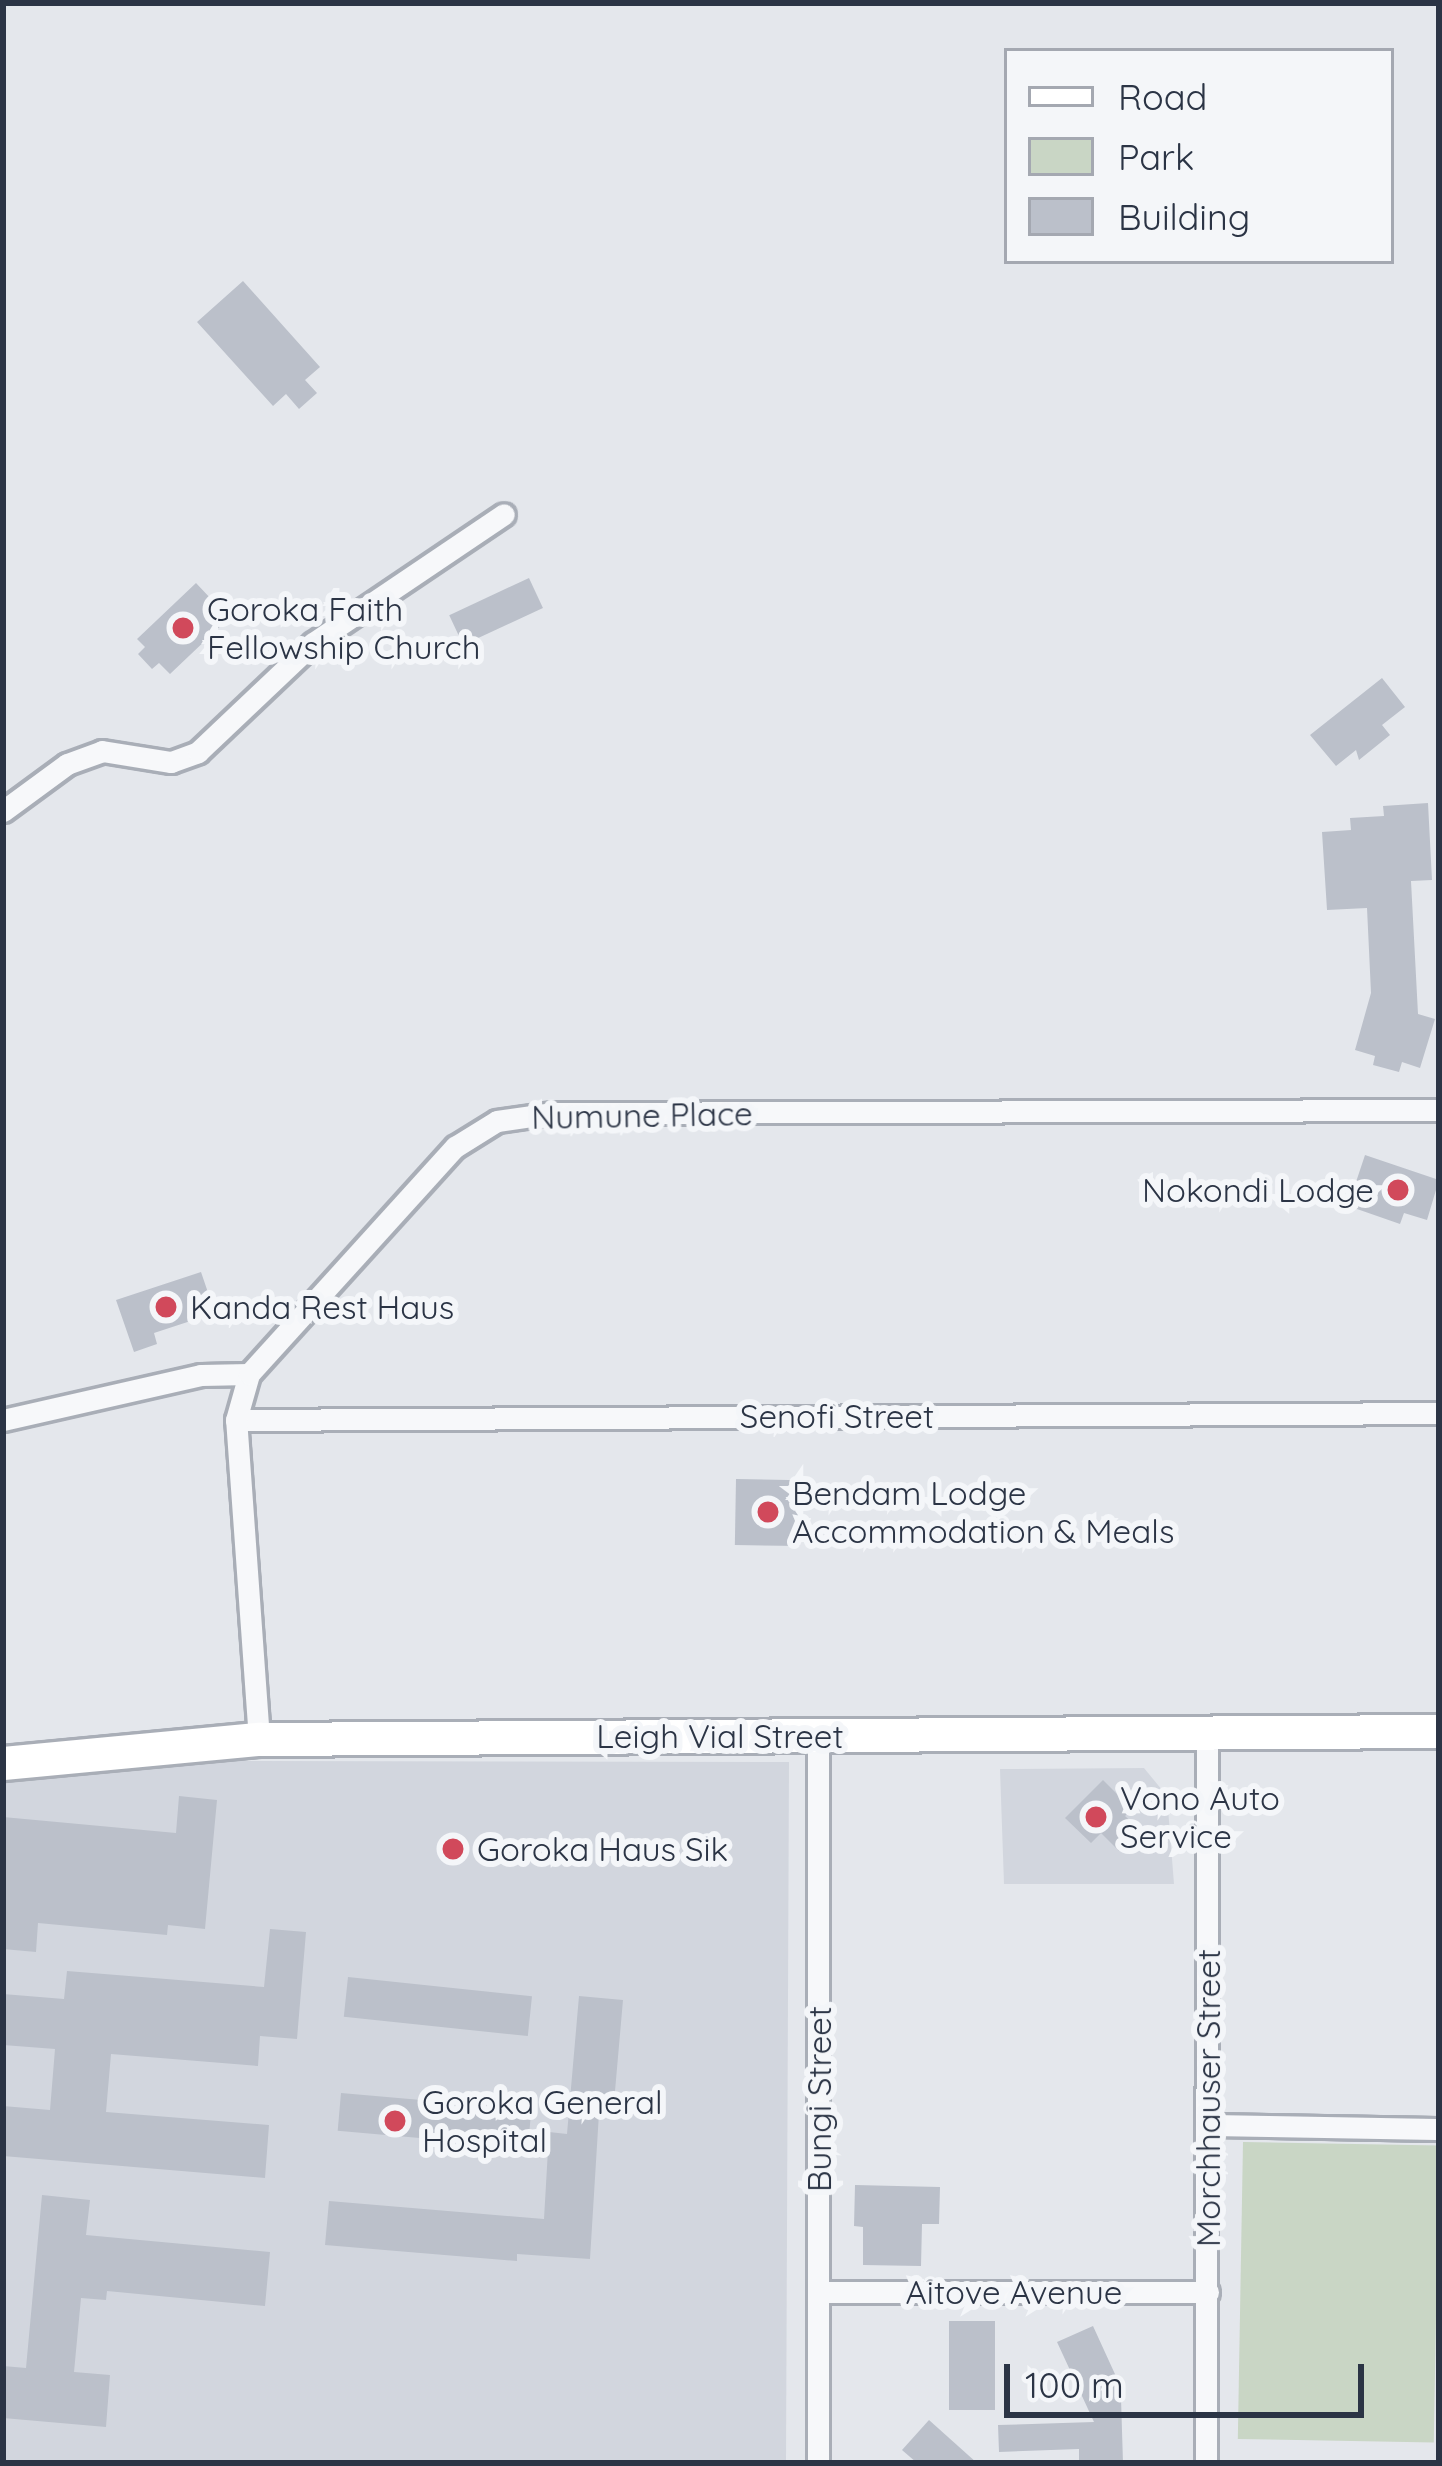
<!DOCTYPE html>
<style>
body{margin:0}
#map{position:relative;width:1442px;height:2466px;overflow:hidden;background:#e4e7ec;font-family:Quicksand,sans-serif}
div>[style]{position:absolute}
.built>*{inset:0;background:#d2d6de}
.green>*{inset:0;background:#c9d6c5;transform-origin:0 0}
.building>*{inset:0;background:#bbc0ca;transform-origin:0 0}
.roads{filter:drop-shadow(3px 0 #a9aeb7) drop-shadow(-3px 0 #a9aeb7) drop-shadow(0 3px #a9aeb7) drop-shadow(0 -3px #a9aeb7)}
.street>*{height:21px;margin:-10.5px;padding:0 10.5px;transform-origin:10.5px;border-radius:10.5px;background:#f7f8fa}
.secondary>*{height:33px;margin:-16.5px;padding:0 16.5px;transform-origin:16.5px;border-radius:16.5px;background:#fff}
.dots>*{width:33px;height:33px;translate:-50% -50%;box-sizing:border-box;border:6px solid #f4f6f9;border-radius:50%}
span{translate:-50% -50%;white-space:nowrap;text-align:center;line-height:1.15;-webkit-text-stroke:12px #f4f6f9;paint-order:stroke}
.poi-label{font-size:33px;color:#2b3445}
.left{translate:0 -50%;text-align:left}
.right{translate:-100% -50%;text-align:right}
.street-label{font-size:33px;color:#2b3445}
.frame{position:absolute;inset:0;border:6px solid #2b3445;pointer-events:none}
.legend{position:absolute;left:1004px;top:48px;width:390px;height:216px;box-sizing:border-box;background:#f4f6f9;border:3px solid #a4a8b1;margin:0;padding:15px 21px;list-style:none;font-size:36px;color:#2b3445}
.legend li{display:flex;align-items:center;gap:24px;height:60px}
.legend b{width:60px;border:3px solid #a4a8b1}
.scale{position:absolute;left:1004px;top:2364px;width:360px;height:54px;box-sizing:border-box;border:6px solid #2b3445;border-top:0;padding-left:15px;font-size:36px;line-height:42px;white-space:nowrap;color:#2b3445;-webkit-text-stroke:9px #f4f6f9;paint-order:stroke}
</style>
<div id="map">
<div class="built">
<i style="clip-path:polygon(238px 1761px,789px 1762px,786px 2463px,3px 2463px,3px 1778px,38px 1768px)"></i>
<i style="clip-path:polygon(1144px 1768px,1167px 1796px,1174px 1884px,1004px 1884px,1000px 1769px)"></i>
</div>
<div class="green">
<i style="left:1243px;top:2142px;width:196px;height:297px;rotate:1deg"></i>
</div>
<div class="building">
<i style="clip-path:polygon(243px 281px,320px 367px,305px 380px,317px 393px,299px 409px,286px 394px,273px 406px,197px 322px)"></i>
<i style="left:529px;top:578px;width:33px;height:88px;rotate:65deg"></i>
<i style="clip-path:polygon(196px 583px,229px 618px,170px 674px,159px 663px,152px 669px,138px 654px,145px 647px,137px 639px)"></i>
<i style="clip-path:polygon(1382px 678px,1405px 707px,1382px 725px,1390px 735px,1359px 760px,1356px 750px,1336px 766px,1310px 735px)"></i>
<i style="clip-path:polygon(1428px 803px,1432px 880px,1411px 881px,1418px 1014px,1435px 1019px,1420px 1068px,1402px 1062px,1399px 1072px,1373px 1065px,1375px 1056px,1355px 1050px,1371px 993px,1367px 908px,1327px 910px,1322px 832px,1351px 830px,1350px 818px,1384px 816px,1383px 806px)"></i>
<i style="clip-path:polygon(1365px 1155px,1439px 1180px,1427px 1220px,1404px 1213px,1400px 1224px,1357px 1209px,1363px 1191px,1354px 1188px)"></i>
<i style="clip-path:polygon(201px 1272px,215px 1313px,154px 1333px,157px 1344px,134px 1352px,116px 1300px)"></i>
<i style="left:736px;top:1479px;width:65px;height:66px;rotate:1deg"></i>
<i style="clip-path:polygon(1103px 1780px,1132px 1809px,1125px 1816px,1140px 1830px,1119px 1851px,1101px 1833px,1091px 1843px,1065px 1818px)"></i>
<i style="clip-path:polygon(179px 1796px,217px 1800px,205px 1929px,168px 1925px,167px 1935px,38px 1923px,36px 1952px,3px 1949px,3px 1817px,176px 1833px)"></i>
<i style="clip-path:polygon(270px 1929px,306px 1932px,297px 2039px,260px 2036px,258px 2066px,111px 2054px,106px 2112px,269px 2125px,265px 2178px,3px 2156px,3px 2106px,50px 2110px,55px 2049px,3px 2045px,3px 1994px,64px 1999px,67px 1971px,264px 1987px)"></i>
<i style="left:348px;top:1977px;width:185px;height:40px;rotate:6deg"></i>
<i style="clip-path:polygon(579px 1996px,623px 2000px,613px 2114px,599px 2113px,590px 2259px,517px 2254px,517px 2261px,325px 2245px,329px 2201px,544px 2219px,549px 2132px,567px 2134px)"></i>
<i style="left:341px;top:2093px;width:191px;height:38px;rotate:5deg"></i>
<i style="clip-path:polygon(855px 2185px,940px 2187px,939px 2224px,922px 2224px,921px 2266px,863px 2265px,863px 2227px,854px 2226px)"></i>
<i style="clip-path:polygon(42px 2195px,90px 2200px,86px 2235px,270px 2252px,265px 2306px,107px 2291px,106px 2300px,81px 2298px,74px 2372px,110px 2375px,106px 2427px,3px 2418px,3px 2366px,26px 2368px)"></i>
<i style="left:949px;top:2321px;width:46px;height:89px"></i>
<i style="clip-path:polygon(1093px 2326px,1125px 2396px,1121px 2398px,1123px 2463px,1079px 2463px,1079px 2449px,999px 2452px,998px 2425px,1094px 2422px,1057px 2342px)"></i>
<i style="clip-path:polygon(929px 2420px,977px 2463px,917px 2463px,902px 2450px)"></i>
</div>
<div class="roads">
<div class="street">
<i style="left:3px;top:811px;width:79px;rotate:-36.3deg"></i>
<i style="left:67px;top:764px;width:37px;rotate:-20deg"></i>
<i style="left:102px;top:751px;width:70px;rotate:9.1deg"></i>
<i style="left:171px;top:762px;width:29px;rotate:-20deg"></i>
<i style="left:198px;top:752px;width:158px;rotate:-43.5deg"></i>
<i style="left:313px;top:643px;width:230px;rotate:-34deg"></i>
<i style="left:3px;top:1420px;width:203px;rotate:-12.8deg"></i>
<i style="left:201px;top:1375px;width:48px;rotate:-1.2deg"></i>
<i style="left:236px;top:1420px;width:1203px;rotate:-0.33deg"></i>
<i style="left:818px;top:1736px;width:727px;rotate:90deg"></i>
<i style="left:259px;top:1739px;width:320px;rotate:-94.1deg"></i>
<i style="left:236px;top:1420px;width:48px;rotate:-74.2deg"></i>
<i style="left:249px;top:1374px;width:307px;rotate:-47.8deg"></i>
<i style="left:455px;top:1147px;width:49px;rotate:-31.8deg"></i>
<i style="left:497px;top:1121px;width:57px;rotate:-8.1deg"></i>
<i style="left:553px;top:1113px;width:886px;rotate:-0.19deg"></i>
<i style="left:1209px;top:2125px;width:230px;rotate:1deg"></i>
<i style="left:820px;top:2292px;width:388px"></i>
<i style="left:1206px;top:2463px;width:729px;rotate:-89.92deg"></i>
</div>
<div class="secondary">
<i style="left:3px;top:1763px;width:257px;rotate:-5.4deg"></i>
<i style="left:259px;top:1739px;width:1180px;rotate:-0.39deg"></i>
</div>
</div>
<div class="dots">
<i style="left:183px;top:628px;background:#d1495b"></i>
<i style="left:1398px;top:1190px;background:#d1495b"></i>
<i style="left:166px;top:1307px;background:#d1495b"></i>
<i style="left:768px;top:1512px;background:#d1495b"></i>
<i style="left:1096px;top:1817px;background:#d1495b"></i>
<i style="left:453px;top:1849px;background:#d1495b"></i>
<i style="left:395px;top:2121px;background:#d1495b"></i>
</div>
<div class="poi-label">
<span class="left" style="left:207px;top:628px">Goroka Faith<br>Fellowship Church</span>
<span class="right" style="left:1374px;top:1190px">Nokondi Lodge</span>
<span class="left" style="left:190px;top:1307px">Kanda Rest Haus</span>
<span class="left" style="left:792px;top:1512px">Bendam Lodge<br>Accommodation &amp; Meals</span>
<span class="left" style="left:1120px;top:1817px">Vono Auto<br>Service</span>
<span class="left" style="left:477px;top:1849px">Goroka Haus Sik</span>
<span class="left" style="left:422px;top:2121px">Goroka General<br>Hospital</span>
</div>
<div class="street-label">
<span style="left:642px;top:1115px;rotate:-1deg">Numune Place</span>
<span style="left:837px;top:1416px">Senofi Street</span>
<span style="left:720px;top:1736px">Leigh Vial Street</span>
<span style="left:1208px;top:2098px;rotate:-90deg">Morchhauser Street</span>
<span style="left:819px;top:2099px;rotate:-90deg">Bungi Street</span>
<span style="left:1014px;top:2292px">Aitove Avenue</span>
</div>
<div class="frame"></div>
<ul class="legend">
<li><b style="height:15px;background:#fff"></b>Road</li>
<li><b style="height:33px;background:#c9d6c5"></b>Park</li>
<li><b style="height:33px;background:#bbc0ca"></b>Building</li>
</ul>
<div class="scale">100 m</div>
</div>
